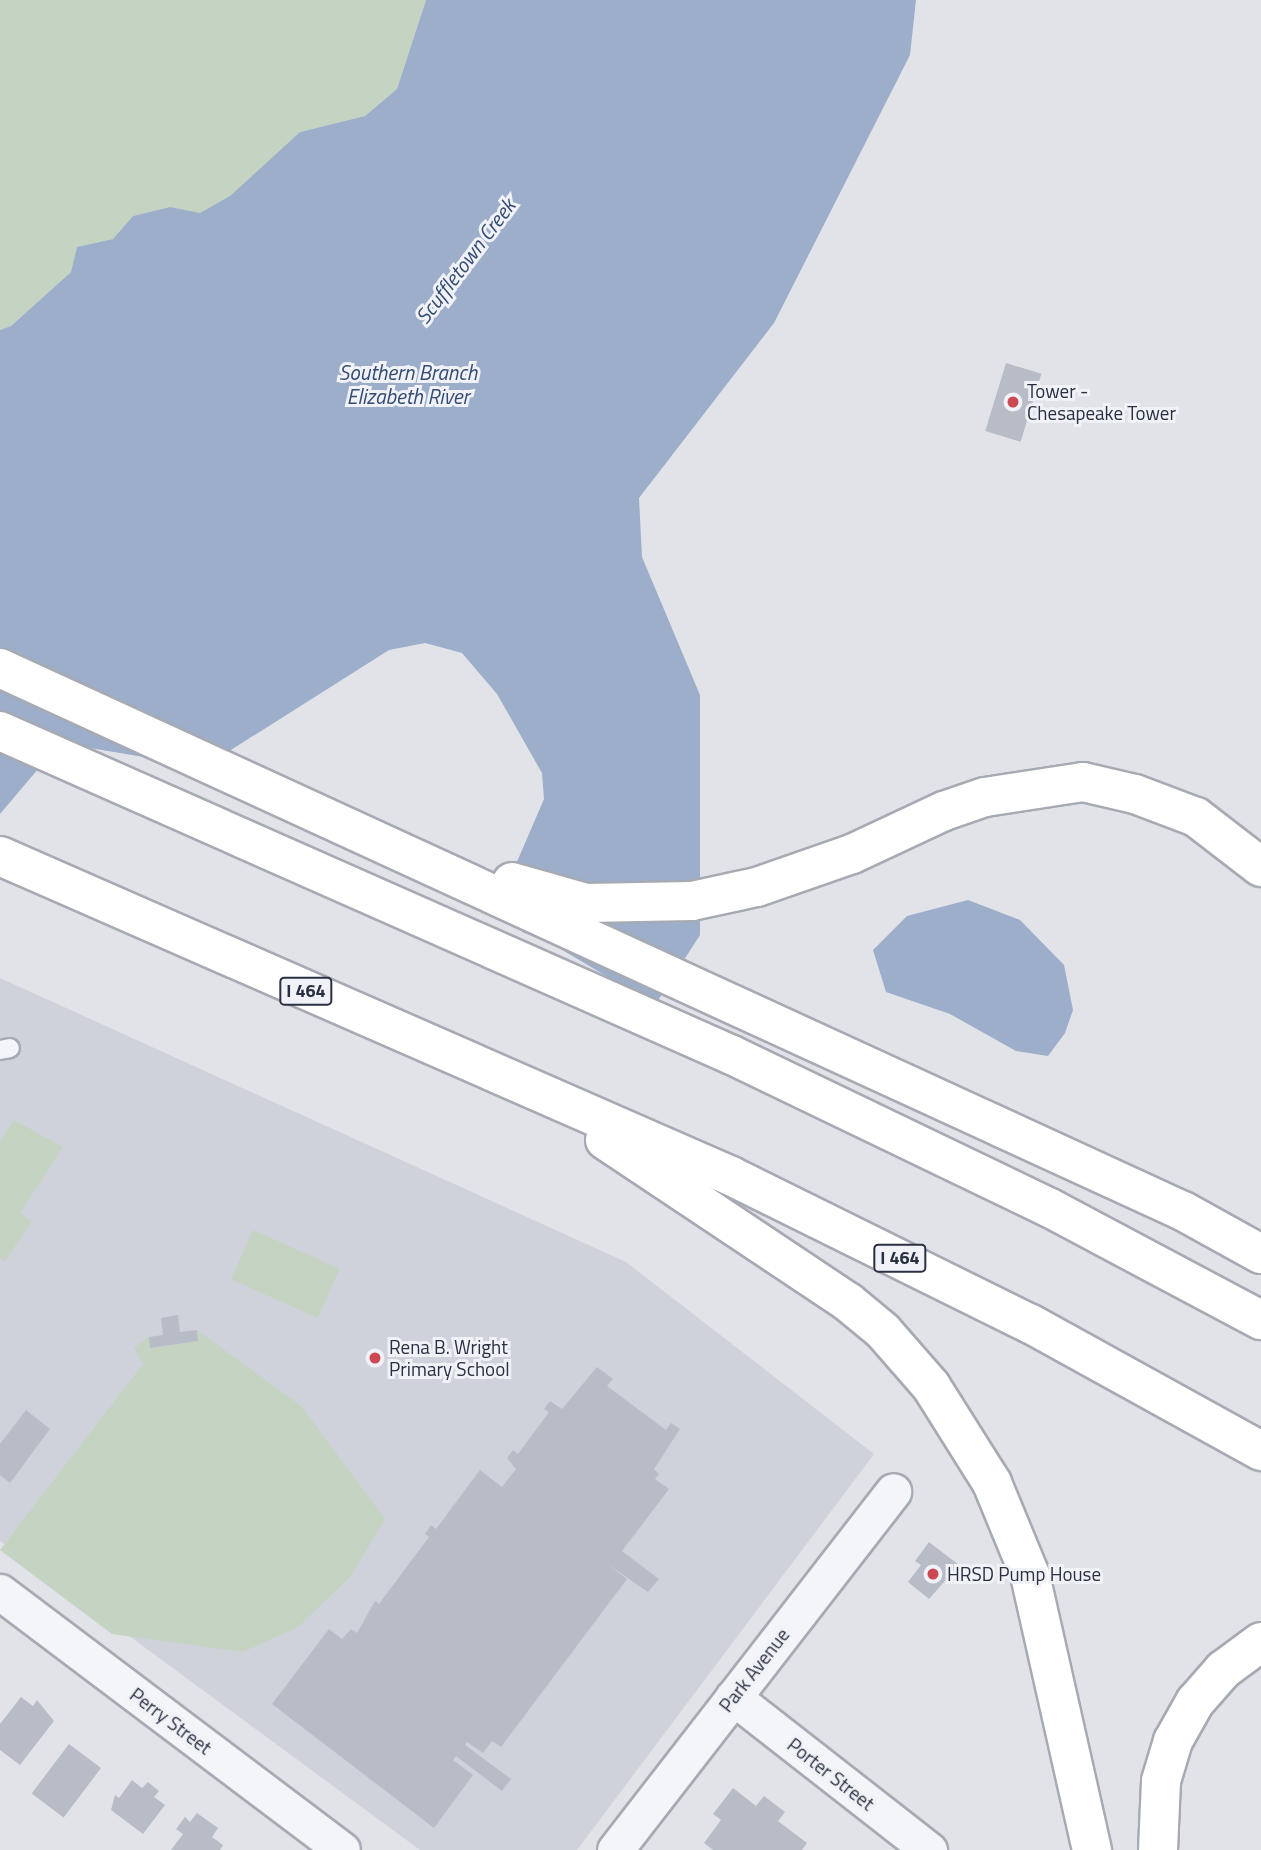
<!DOCTYPE html>
<style>
body{margin:0}
#map{position:relative;width:1261px;height:1850px;overflow:hidden;background:#e1e3e9;font-family:"Titillium Web",sans-serif}
div>[style]{position:absolute}
.built>*{inset:0;background:#cfd2db}
.green>*{inset:0;background:#c5d3c2;transform-origin:0 0}
.water>*{inset:0;background:#9caec9}
.building>*{inset:0;background:#b8bcc6;transform-origin:0 0}
.roads{filter:drop-shadow(2px 0 #a6aab3) drop-shadow(-2px 0 #a6aab3) drop-shadow(0 2px #a6aab3) drop-shadow(0 -2px #a6aab3)}
.lane>*{height:18px;margin:-9px;padding:0 9px;transform-origin:9px;border-radius:9px;background:#f3f5f8}
.street>*{height:35px;margin:-17.5px;padding:0 17.5px;transform-origin:17.5px;border-radius:17.5px;background:#f3f5f8}
.highway>*{height:38px;margin:-19px;padding:0 19px;transform-origin:19px;border-radius:19px;background:#fff}
.dots>*{width:19px;height:19px;translate:-50% -50%;box-sizing:border-box;border:4px solid #f0f2f7;border-radius:50%}
span{translate:-50% -50%;white-space:nowrap;text-align:center;line-height:1.15;-webkit-text-stroke:6px #f0f2f7;paint-order:stroke}
.shield-label span{padding:2px 5px;background:#f0f2f7;border:2px solid;border-radius:5px;-webkit-text-stroke-width:0}
.shield-label{font-size:18px;color:#293041;font-weight:700}
.poi-label{font-size:19px;color:#293041}
.left{translate:0 -50%;text-align:left}
.street-label{font-size:19px;color:#293041}
.water-label{font-size:21px;color:#344c74;font-style:italic}
</style>
<div id="map">
<div class="built">
<i style="clip-path:polygon(0 978px,626px 1262px,874px 1454px,577px 1850px,420px 1850px,0 1541px)"></i>
</div>
<div class="green">
<i style="clip-path:polygon(0 0,426px 0,397px 89px,365px 116px,300px 132px,230px 196px,200px 214px,170px 207px,133px 216px,113px 239px,77px 247px,71px 272px,11px 326px,0 330px)"></i>
<i style="clip-path:polygon(14px 1120px,63px 1147px,20px 1213px,32px 1221px,5px 1261px,0 1258px,0 1141px)"></i>
<i style="left:253px;top:1230px;width:95px;height:54px;rotate:24deg"></i>
<i style="clip-path:polygon(197px 1330px,301px 1406px,385px 1519px,351px 1576px,298px 1627px,243px 1652px,112px 1634px,0 1550px,143px 1364px,134px 1348px,149px 1337px,151px 1348px,198px 1341px)"></i>
</div>
<div class="water">
<i style="clip-path:polygon(426px 0,916px 0,910px 55px,774px 323px,639px 498px,642px 557px,700px 695px,700px 935px,655px 1005px,554px 945px,522px 932px,513px 903px,513px 871px,544px 799px,542px 773px,497px 694px,462px 653px,425px 643px,389px 650px,204px 767px,84px 747px,44px 762px,0 814px,0 330px,11px 326px,71px 272px,77px 247px,113px 239px,133px 216px,170px 207px,200px 213px,230px 196px,300px 132px,365px 116px,397px 89px)"></i>
<i style="clip-path:polygon(968px 900px,1020px 920px,1064px 965px,1073px 1010px,1065px 1033px,1048px 1056px,1016px 1051px,950px 1014px,886px 992px,873px 950px,907px 916px)"></i>
</div>
<div class="building">
<i style="left:1006px;top:363px;width:37px;height:71px;rotate:17deg"></i>
<i style="clip-path:polygon(178px 1315px,180px 1332px,197px 1330px,198px 1341px,150px 1348px,149px 1337px,163px 1335px,161px 1318px)"></i>
<i style="clip-path:polygon(597px 1367px,613px 1379px,607px 1386px,666px 1430px,671px 1423px,680px 1429px,654px 1469px,659px 1474px,655px 1479px,669px 1489px,622px 1551px,659px 1579px,648px 1592px,606px 1563px,627px 1579px,501px 1747px,492px 1741px,483px 1753px,467px 1742px,465px 1745px,511px 1779px,502px 1791px,456px 1756px,453px 1760px,473px 1775px,434px 1828px,272px 1704px,329px 1629px,342px 1639px,351px 1629px,357px 1633px,375px 1601px,379px 1604px,429px 1537px,425px 1534px,431px 1525px,436px 1529px,480px 1470px,502px 1487px,516px 1469px,507px 1458px,513px 1450px,518px 1454px,549px 1412px,544px 1409px,550px 1401px,562px 1409px)"></i>
<i style="clip-path:polygon(26px 1410px,50px 1429px,10px 1483px,0 1475px,0 1444px)"></i>
<i style="clip-path:polygon(929px 1542px,959px 1565px,929px 1599px,908px 1582px,921px 1565px,915px 1561px)"></i>
<i style="clip-path:polygon(21px 1697px,33px 1706px,37px 1700px,54px 1721px,20px 1765px,0 1750px,0 1724px)"></i>
<i style="left:69px;top:1744px;width:40px;height:62px;rotate:37deg"></i>
<i style="clip-path:polygon(132px 1780px,142px 1788px,148px 1782px,159px 1791px,154px 1797px,165px 1805px,143px 1834px,111px 1810px,115px 1795px,119px 1798px)"></i>
<i style="clip-path:polygon(733px 1788px,756px 1806px,764px 1796px,785px 1812px,778px 1821px,807px 1843px,802px 1850px,713px 1850px,704px 1843px,721px 1820px,713px 1814px)"></i>
<i style="clip-path:polygon(197px 1813px,218px 1828px,212px 1837px,223px 1845px,220px 1850px,171px 1850px,183px 1834px,176px 1829px,185px 1817px,190px 1822px)"></i>
</div>
<div class="roads">
<div class="lane">
<i style="left:0;top:1050px;width:10px;rotate:-11deg"></i>
</div>
<div class="street">
<i style="left:0;top:1592px;width:428px;rotate:37deg"></i>
<i style="left:733px;top:1697px;width:249px;rotate:38deg"></i>
<i style="left:615px;top:1850px;width:454px;rotate:-52.2deg"></i>
</div>
<div class="highway">
<i style="left:0;top:668px;width:1302px;rotate:24.66deg"></i>
<i style="left:1183px;top:1211px;width:89px;rotate:28.9deg"></i>
<i style="left:0;top:731px;width:800px;rotate:23.88deg"></i>
<i style="left:732px;top:1055px;width:353px;rotate:25.7deg"></i>
<i style="left:1050px;top:1208px;width:239px;rotate:28deg"></i>
<i style="left:0;top:856px;width:798px;rotate:23.64deg"></i>
<i style="left:731px;top:1176px;width:335px;rotate:26.3deg"></i>
<i style="left:1031px;top:1324px;width:263px;rotate:28.9deg"></i>
<i style="left:512px;top:882px;width:77px;rotate:15.8deg"></i>
<i style="left:586px;top:903px;width:106px;rotate:-1.1deg"></i>
<i style="left:692px;top:901px;width:66px;rotate:-12.2deg"></i>
<i style="left:757px;top:887px;width:101px;rotate:-19.2deg"></i>
<i style="left:852px;top:854px;width:102px;rotate:-25.1deg"></i>
<i style="left:944px;top:811px;width:43px;rotate:-18.9deg"></i>
<i style="left:985px;top:797px;width:99px;rotate:-8.7deg"></i>
<i style="left:1083px;top:782px;width:53px;rotate:13deg"></i>
<i style="left:1135px;top:794px;width:65px;rotate:20.7deg"></i>
<i style="left:1196px;top:817px;width:82px;rotate:37.6deg"></i>
<i style="left:605px;top:1140px;width:292px;rotate:33.7deg"></i>
<i style="left:848px;top:1302px;width:45px;rotate:39.6deg"></i>
<i style="left:883px;top:1331px;width:73px;rotate:48.9deg"></i>
<i style="left:931px;top:1386px;width:115px;rotate:57.8deg"></i>
<i style="left:992px;top:1483px;width:100px;rotate:67.6deg"></i>
<i style="left:1030px;top:1575px;width:282px;rotate:77.3deg"></i>
<i style="left:1158px;top:1850px;width:69px;rotate:-87.5deg"></i>
<i style="left:1161px;top:1781px;width:42px;rotate:-73.3deg"></i>
<i style="left:1173px;top:1741px;width:45px;rotate:-60.6deg"></i>
<i style="left:1195px;top:1702px;width:43px;rotate:-48.8deg"></i>
<i style="left:1223px;top:1670px;width:47px;rotate:-36.4deg"></i>
</div>
</div>
<div class="dots">
<i style="left:1013px;top:402px;background:#cc4852"></i>
<i style="left:375px;top:1358px;background:#cc4852"></i>
<i style="left:933px;top:1574px;background:#cc4852"></i>
</div>
<div class="shield-label">
<span style="left:306px;top:991px">I 464</span>
<span style="left:900px;top:1258px">I 464</span>
</div>
<div class="poi-label">
<span class="left" style="left:1027px;top:402px">Tower -<br>Chesapeake Tower</span>
<span class="left" style="left:389px;top:1358px">Rena B. Wright<br>Primary School</span>
<span class="left" style="left:947px;top:1574px">HRSD Pump House</span>
</div>
<div class="street-label">
<span style="left:754px;top:1670px;rotate:-52deg">Park Avenue</span>
<span style="left:171px;top:1721px;rotate:37deg">Perry Street</span>
<span style="left:831px;top:1774px;rotate:38deg">Porter Street</span>
</div>
<div class="water-label">
<span style="left:465px;top:261px;rotate:-53deg">Scuffletown Creek</span>
<span style="left:408px;top:384px">Southern Branch<br>Elizabeth River</span>
</div>
</div>
